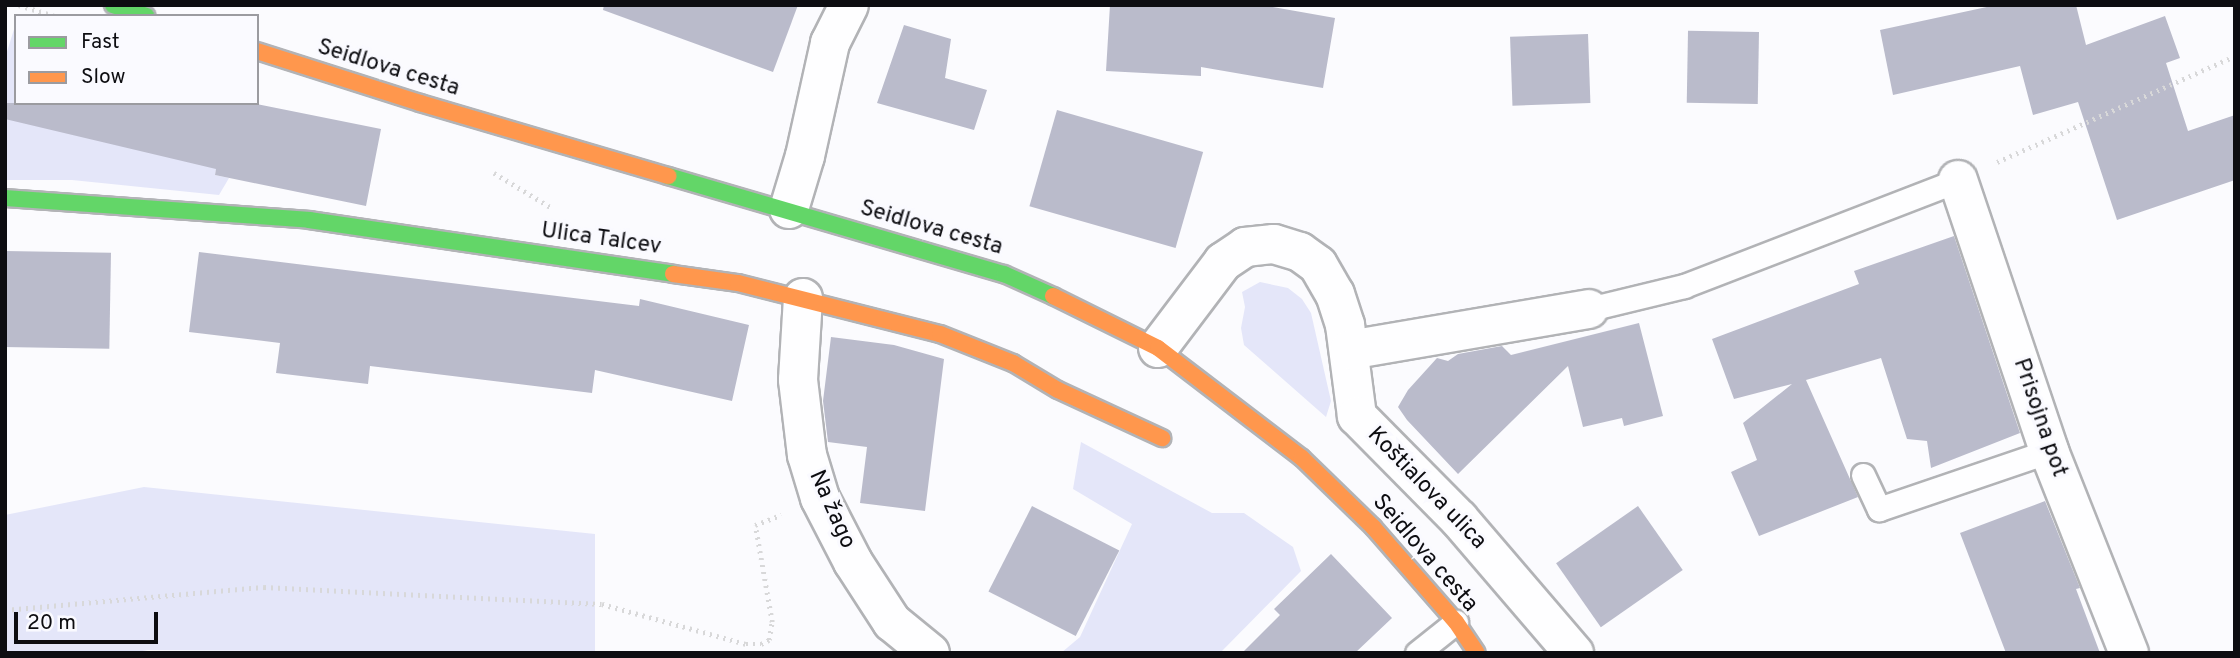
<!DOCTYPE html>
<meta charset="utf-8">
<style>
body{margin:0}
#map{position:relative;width:2240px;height:658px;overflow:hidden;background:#fbfbfe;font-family:Overpass,sans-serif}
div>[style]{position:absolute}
.green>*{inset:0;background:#e4e6f9}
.building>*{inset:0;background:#babbcb;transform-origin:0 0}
.path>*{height:4.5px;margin-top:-2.25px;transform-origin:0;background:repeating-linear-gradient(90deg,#d8d8d9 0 2px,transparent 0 7px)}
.roads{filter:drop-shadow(2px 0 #b2b3b6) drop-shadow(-2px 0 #b2b3b6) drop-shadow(0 2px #b2b3b6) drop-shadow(0 -2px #b2b3b6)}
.lane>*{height:23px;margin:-11.5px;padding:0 11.5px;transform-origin:11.5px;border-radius:11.5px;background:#fefeff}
.street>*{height:38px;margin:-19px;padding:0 19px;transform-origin:19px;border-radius:19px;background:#fefeff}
.fast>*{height:16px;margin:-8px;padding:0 8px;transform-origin:8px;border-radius:8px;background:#63d668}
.slow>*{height:16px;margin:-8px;padding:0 8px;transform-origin:8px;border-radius:8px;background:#ff974d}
span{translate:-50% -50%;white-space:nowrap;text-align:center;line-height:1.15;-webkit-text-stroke:6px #fafaff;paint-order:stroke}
.street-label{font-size:23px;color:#0d0d11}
.frame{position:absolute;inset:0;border:7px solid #0d0d11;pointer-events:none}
.legend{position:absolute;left:14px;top:14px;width:245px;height:91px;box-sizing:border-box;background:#fafaff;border:2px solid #9b9ba0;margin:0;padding:9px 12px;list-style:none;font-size:21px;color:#0d0d11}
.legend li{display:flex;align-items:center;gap:14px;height:35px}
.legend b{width:35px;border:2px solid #9b9ba0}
.scale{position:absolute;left:14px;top:612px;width:144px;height:32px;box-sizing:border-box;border:4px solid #0d0d11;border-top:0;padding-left:9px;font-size:21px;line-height:24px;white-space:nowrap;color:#0d0d11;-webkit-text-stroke:5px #fafaff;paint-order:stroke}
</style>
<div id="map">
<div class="green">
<i style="clip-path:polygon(15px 26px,16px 103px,229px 103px,215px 175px,229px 178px,219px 195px,72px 180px,5px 180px,5px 58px)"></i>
<i style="clip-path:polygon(1260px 282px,1288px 288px,1302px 299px,1311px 313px,1331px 401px,1326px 417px,1244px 345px,1241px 328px,1245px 307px,1242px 292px)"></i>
<i style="clip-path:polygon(1081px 442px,1212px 513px,1244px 513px,1293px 547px,1301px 571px,1220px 653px,1061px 653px,1080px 637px,1132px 524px,1073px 489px)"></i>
<i style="clip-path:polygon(144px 487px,595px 534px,595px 653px,148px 650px,132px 653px,5px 653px,5px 515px)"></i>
</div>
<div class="building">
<i style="clip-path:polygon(604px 5px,798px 5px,773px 72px,603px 10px)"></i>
<i style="clip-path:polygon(1110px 5px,1261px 5px,1335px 18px,1323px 88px,1201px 67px,1201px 76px,1106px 71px)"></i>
<i style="clip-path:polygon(1996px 5px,2076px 5px,2086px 45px,2165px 16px,2180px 58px,2166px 63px,2188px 131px,2235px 115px,2235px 180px,2117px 220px,2078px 102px,2033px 115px,2020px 66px,1893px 95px,1880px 30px)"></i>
<i style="clip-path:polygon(904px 25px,951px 39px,945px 78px,987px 90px,974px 130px,877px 103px)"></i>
<i style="left:1759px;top:32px;width:72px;height:71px;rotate:91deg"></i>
<i style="left:1588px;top:34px;width:69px;height:78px;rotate:88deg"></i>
<i style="clip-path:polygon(5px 103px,252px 103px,381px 129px,366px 206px,215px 175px,216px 169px,5px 119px)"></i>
<i style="left:1057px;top:110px;width:152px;height:100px;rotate:16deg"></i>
<i style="clip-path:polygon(1954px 236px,2020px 433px,1931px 468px,1927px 441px,1907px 439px,1881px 358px,1806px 380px,1858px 497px,1759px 536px,1731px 472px,1757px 460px,1743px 423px,1792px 384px,1734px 399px,1712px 339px,1859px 284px,1854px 271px)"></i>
<i style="left:5px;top:251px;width:106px;height:96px;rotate:1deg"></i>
<i style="clip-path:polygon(199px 252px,639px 306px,640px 299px,749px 325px,732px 401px,595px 370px,592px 393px,370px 366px,368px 384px,276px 373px,280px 343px,189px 332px)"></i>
<i style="clip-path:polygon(1639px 323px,1663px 416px,1624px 426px,1622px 418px,1583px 427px,1568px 366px,1458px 474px,1407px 420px,1398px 407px,1408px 390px,1437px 358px,1448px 361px,1458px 354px,1502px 346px,1511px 355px)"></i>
<i style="clip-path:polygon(831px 337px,894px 345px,944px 359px,925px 511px,860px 503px,867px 447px,828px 442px,823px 401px)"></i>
<i style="clip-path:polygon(2045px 501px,2080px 588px,2076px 589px,2100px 653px,2006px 653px,1960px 533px)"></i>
<i style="left:1032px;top:506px;width:98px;height:96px;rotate:27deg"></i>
<i style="left:1638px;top:506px;width:78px;height:100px;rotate:55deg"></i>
<i style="clip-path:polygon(1331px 554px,1392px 618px,1355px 653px,1242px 653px,1280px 615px,1274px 609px)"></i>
</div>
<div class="path">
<i style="left:19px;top:5px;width:37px;rotate:17deg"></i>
<i style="left:1997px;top:162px;width:261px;rotate:-24deg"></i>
<i style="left:494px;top:173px;width:68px;rotate:31.1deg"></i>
<i style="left:5px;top:610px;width:260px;rotate:-5.1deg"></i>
<i style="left:264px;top:587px;width:338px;rotate:2.9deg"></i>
<i style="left:602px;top:604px;width:149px;rotate:15.5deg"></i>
<i style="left:746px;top:644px;width:15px"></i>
<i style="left:761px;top:644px;width:9px;rotate:-27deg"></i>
<i style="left:769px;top:640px;width:18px;rotate:-81deg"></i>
<i style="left:772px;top:622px;width:98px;rotate:-99.9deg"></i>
<i style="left:755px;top:525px;width:28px;rotate:-21deg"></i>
</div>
<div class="roads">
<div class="lane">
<i style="left:1589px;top:309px;width:98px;rotate:-13.6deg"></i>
<i style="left:1684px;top:286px;width:294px;rotate:-21.1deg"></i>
<i style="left:1863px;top:475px;width:38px;rotate:65deg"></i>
<i style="left:1879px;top:509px;width:180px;rotate:-18.8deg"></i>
<i style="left:1417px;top:653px;width:50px;rotate:-38.5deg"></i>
</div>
<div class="street">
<i style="left:1958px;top:180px;width:286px;rotate:71.4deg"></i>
<i style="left:2049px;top:451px;width:217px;rotate:68.4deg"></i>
<i style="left:789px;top:209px;width:55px;rotate:-73.2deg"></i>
<i style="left:805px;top:156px;width:116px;rotate:-77.5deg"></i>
<i style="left:830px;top:43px;width:42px;rotate:-63.4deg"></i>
<i style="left:803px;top:298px;width:82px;rotate:93.5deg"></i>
<i style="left:798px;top:380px;width:76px;rotate:83.2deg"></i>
<i style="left:807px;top:455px;width:45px;rotate:73.2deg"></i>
<i style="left:820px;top:498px;width:72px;rotate:62.7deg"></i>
<i style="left:853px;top:562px;width:72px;rotate:57deg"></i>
<i style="left:892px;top:622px;width:49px;rotate:39.2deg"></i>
<i style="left:1158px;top:348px;width:108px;rotate:-52.9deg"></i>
<i style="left:1223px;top:262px;width:27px;rotate:-34deg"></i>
<i style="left:1245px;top:247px;width:29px;rotate:-6deg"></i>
<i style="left:1274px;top:244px;width:27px;rotate:17deg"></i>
<i style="left:1300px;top:252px;width:22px;rotate:36deg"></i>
<i style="left:1318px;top:265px;width:34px;rotate:60deg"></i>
<i style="left:1335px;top:294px;width:33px;rotate:72deg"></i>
<i style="left:1345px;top:325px;width:92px;rotate:82.5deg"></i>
<i style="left:1357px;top:416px;width:145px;rotate:45.3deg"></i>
<i style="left:1459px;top:519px;width:177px;rotate:49.4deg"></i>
<i style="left:1349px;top:350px;width:243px;rotate:-9.7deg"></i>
</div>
<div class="fast">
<i style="left:113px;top:5px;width:35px;rotate:18deg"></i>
<i style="left:668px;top:176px;width:350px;rotate:16.3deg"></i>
<i style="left:1004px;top:274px;width:54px;rotate:24.2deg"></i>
<i style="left:5px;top:198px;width:305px;rotate:4.1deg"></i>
<i style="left:309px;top:220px;width:368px;rotate:8.4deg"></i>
</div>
<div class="slow">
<i style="left:257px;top:51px;width:171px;rotate:17.7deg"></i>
<i style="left:420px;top:103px;width:259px;rotate:16.4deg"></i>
<i style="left:673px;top:274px;width:66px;rotate:7.9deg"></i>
<i style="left:738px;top:283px;width:208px;rotate:14.2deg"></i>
<i style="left:940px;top:334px;width:79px;rotate:21.7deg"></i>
<i style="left:1013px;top:363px;width:52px;rotate:31deg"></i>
<i style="left:1058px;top:390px;width:115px;rotate:24.8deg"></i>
<i style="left:1053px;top:296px;width:117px;rotate:26.3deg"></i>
<i style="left:1158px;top:348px;width:181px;rotate:37.4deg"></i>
<i style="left:1302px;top:458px;width:99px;rotate:44.2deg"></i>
<i style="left:1373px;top:527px;width:126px;rotate:48.9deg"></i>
<i style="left:1456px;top:622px;width:37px;rotate:56deg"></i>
</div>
</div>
<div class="street-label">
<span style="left:388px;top:69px;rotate:17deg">Seidlova cesta</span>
<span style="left:931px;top:229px;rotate:16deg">Seidlova cesta</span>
<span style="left:601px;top:240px;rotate:8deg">Ulica Talcev</span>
<span style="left:2039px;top:418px;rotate:71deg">Prisojna pot</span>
<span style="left:1426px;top:489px;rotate:46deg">Koštialova ulica</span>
<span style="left:831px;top:510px;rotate:66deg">Na žago</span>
<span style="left:1424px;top:554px;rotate:49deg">Seidlova cesta</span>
</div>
<div class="frame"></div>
<ul class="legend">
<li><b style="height:9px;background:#63d668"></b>Fast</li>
<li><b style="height:9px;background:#ff974d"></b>Slow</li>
</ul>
<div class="scale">20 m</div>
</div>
